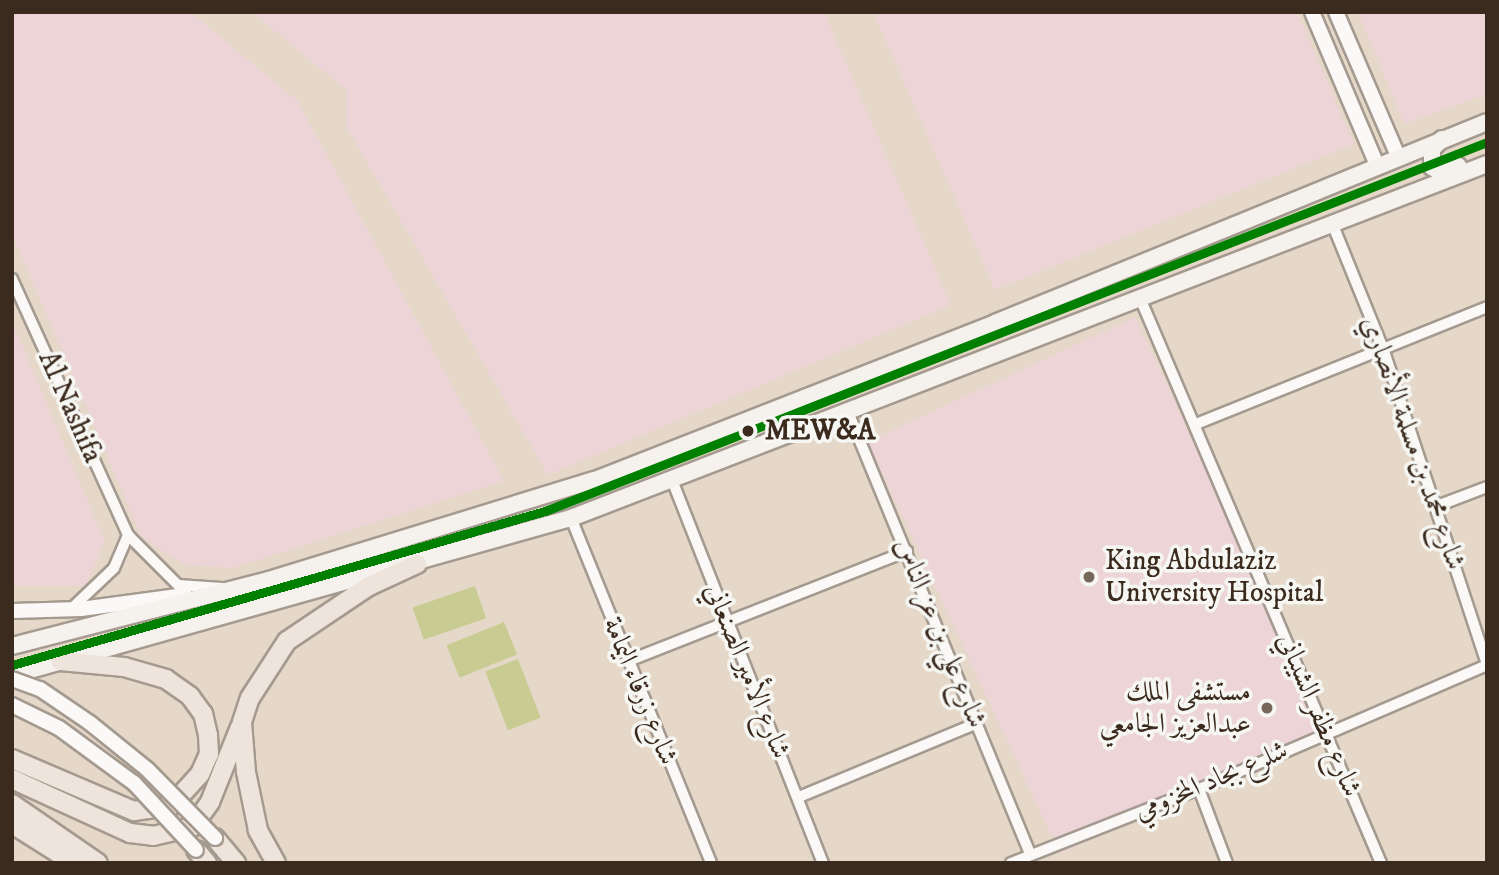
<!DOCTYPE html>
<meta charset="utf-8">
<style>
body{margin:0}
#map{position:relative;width:1499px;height:875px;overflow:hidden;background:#e6d8c8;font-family:"IM FELL DW Pica",Amiri,serif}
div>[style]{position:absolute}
.built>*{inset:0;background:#ecd4d7;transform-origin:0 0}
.green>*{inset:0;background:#c8cc92;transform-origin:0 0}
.roads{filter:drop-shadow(2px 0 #a59a8f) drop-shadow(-2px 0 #a59a8f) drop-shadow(0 2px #a59a8f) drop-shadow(0 -2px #a59a8f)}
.minor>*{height:10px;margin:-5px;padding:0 5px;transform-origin:5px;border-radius:5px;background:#fbf9f7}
.tertiary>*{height:14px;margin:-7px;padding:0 7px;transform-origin:7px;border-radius:7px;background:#fbf9f7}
.secondary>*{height:16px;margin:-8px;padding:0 8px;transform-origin:8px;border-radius:8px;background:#f5f1ed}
.primary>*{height:18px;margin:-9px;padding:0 9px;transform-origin:9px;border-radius:9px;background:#eee4dc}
.bridges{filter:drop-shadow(2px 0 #a59a8f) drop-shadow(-2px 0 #a59a8f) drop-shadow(0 2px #a59a8f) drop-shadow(0 -2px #a59a8f)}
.tertiary-bridge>*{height:14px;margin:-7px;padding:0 7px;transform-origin:7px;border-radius:7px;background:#fbf9f7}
.metro-1>*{height:9px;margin:-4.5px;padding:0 4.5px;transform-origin:4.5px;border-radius:4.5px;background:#008000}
.dots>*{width:19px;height:19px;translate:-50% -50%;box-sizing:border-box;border:4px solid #f6f6f2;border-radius:50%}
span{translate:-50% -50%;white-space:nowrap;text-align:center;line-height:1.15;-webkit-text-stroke:7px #f6f6f2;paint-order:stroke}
.street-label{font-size:28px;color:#3b2a1e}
.stop-label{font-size:28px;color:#3b2a1e;font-weight:700}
.left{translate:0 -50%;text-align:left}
.poi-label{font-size:28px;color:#3b2a1e}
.right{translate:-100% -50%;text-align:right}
.frame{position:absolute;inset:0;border:14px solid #3b2a1e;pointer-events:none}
</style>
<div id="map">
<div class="built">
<i style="clip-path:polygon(12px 12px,190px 12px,297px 100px,504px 481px,233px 568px,185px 565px,142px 538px,12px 234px)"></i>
<i style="clip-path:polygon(252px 12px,824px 12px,951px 305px,548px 475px,346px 126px,346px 90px)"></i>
<i style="clip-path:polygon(873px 12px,1297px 12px,1354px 144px,995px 290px)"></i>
<i style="clip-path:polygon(1358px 12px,1487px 12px,1487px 94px,1404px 124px)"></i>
<i style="left:1135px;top:317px;width:455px;height:295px;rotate:65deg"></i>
<i style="clip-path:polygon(12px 321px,105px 542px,85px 586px,12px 586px)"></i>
</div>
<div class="green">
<i style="left:475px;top:586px;width:34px;height:66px;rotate:71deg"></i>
<i style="left:504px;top:622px;width:35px;height:62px;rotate:68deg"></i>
<i style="left:518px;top:659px;width:63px;height:35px;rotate:69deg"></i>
</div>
<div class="roads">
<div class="minor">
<i style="left:1332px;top:223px;width:138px;rotate:67.9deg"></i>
<i style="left:1384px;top:351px;width:330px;rotate:71.8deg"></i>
<i style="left:12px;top:279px;width:281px;rotate:65.6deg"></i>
<i style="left:128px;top:535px;width:71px;rotate:45deg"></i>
<i style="left:178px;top:585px;width:44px;rotate:3.9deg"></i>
<i style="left:1140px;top:298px;width:614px;rotate:66.9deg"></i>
<i style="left:848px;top:412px;width:479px;rotate:67.6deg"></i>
<i style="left:1196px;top:424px;width:314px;rotate:-21.9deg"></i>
<i style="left:672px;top:480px;width:412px;rotate:68.5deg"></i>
<i style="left:1437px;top:506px;width:53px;rotate:-20.8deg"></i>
<i style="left:571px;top:518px;width:372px;rotate:67.9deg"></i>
<i style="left:71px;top:609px;width:59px;rotate:-43.6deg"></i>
<i style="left:114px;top:568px;width:36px;rotate:-67deg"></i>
<i style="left:628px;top:661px;width:300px;rotate:-21.5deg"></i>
<i style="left:1199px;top:789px;width:79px;rotate:69.3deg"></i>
<i style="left:799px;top:797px;width:191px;rotate:-22.5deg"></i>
<i style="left:1011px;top:863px;width:202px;rotate:-21.5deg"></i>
<i style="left:1199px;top:789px;width:314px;rotate:-23.3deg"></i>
</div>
<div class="tertiary">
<i style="left:1312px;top:12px;width:166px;rotate:67deg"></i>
<i style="left:1336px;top:12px;width:157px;rotate:66.7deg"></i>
<i style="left:12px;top:611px;width:69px;rotate:-1.7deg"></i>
<i style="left:81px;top:609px;width:105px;rotate:-7.7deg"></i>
</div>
<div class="secondary">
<i style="left:1442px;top:139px;width:14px;rotate:135deg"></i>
<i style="left:1432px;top:149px;width:18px;rotate:90deg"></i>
<i style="left:1432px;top:167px;width:8px;rotate:30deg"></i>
<i style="left:1439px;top:171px;width:20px;rotate:-15deg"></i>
<i style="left:12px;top:646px;width:265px;rotate:-14.4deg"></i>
<i style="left:269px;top:580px;width:341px;rotate:-17.1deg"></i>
<i style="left:595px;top:480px;width:430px;rotate:-21.4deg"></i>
<i style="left:995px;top:323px;width:531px;rotate:-22.22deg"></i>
<i style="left:12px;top:675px;width:581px;rotate:-15.69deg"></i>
<i style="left:571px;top:518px;width:982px;rotate:-21.13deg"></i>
</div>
<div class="primary">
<i style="left:12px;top:759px;width:133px;rotate:23.1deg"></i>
<i style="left:134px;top:811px;width:37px;rotate:-8deg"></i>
<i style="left:171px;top:806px;width:43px;rotate:-47.8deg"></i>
<i style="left:200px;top:774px;width:22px;rotate:-66deg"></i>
<i style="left:209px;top:754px;width:19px;rotate:-93deg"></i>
<i style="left:208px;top:735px;width:22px;rotate:-103deg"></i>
<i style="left:203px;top:714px;width:22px;rotate:-126deg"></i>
<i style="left:190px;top:696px;width:29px;rotate:-145deg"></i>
<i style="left:166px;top:679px;width:44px;rotate:-164.1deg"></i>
<i style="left:124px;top:667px;width:64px;rotate:-174.6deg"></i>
<i style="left:12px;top:779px;width:130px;rotate:24.6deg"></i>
<i style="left:130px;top:833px;width:23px;rotate:7deg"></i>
<i style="left:153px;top:836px;width:40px;rotate:-13deg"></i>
<i style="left:192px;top:827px;width:31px;rotate:-54deg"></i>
<i style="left:210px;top:802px;width:81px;rotate:-68.2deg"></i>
<i style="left:12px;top:804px;width:104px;rotate:34.5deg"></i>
<i style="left:12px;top:824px;width:73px;rotate:32.2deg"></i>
<i style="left:215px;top:838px;width:33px;rotate:50deg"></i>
<i style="left:196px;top:850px;width:17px;rotate:50deg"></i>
<i style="left:276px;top:863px;width:38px;rotate:-119deg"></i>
<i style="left:258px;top:830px;width:59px;rotate:-101.7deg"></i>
<i style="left:246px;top:772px;width:50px;rotate:-94.6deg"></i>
<i style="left:242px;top:722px;width:25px;rotate:-72deg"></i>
<i style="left:250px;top:698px;width:68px;rotate:-57deg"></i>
<i style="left:287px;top:641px;width:99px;rotate:-33.9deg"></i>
<i style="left:369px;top:586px;width:53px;rotate:-24.6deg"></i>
</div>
</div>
<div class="bridges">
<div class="tertiary-bridge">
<i style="left:12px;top:679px;width:30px;rotate:20deg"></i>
<i style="left:40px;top:689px;width:60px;rotate:34.2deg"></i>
<i style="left:90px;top:723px;width:73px;rotate:38.9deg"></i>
<i style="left:147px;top:769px;width:97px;rotate:45.4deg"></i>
<i style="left:12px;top:705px;width:52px;rotate:26.1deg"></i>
<i style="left:59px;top:728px;width:93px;rotate:36.3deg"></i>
<i style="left:134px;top:783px;width:91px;rotate:47.2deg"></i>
</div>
</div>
<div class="metro-1">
<i style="left:12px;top:665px;width:555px;rotate:-16.12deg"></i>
<i style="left:545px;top:511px;width:1012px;rotate:-21.39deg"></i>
</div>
<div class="dots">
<i style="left:748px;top:431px;background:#3b2a1e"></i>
<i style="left:1089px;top:577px;background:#77675a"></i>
<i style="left:1267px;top:708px;background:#77675a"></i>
</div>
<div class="street-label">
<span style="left:70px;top:407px;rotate:66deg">Al Nashifa</span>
<span style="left:1413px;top:443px;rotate:71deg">شارع محمد بن مسلمة الأنصاري</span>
<span style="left:940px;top:633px;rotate:68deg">شارع علي بن عز الناس</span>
<span style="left:747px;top:671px;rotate:68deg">شارع الأمير الصنعاني</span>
<span style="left:640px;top:691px;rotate:68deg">شارع زرقاء اليمامة</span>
<span style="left:1319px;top:715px;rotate:67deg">شارع مظفر الشيباني</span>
<span style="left:1211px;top:781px;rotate:-23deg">شلرع بجاد المخزومي</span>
</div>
<div class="stop-label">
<span class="left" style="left:765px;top:431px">MEW&amp;A</span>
</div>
<div class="poi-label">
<span class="left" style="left:1105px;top:577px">King Abdulaziz<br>University Hospital</span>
<span class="right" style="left:1251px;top:708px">مستشفى الملك<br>عبدالعزيز الجامعي</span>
</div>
<div class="frame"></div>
</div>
